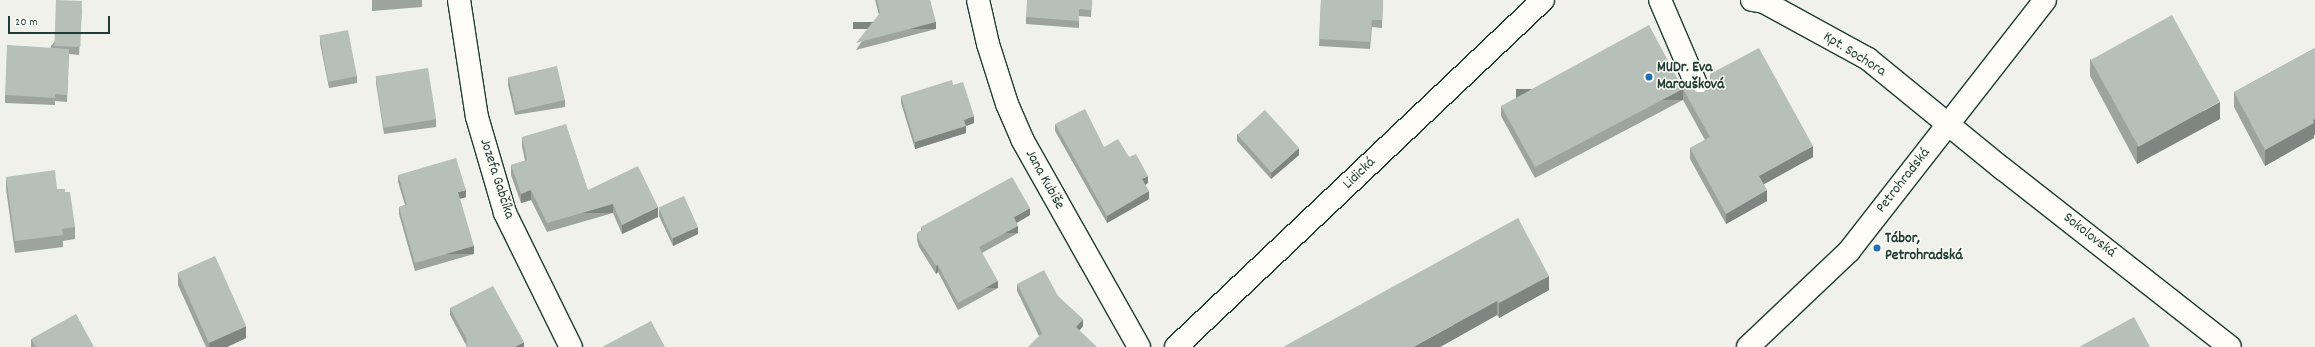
<!DOCTYPE html>
<meta charset="utf-8">
<style>
body{margin:0}
#map{position:relative;width:2315px;height:347px;overflow:hidden;background:#f0f1eb;font-family:Dekko,sans-serif}
div>[style]{position:absolute}
.roads{filter:drop-shadow(1px 0 #1f3d34) drop-shadow(-1px 0 #1f3d34) drop-shadow(0 1px #1f3d34) drop-shadow(0 -1px #1f3d34)}
.minor>*{height:22px;margin:-11px;padding:0 11px;transform-origin:11px;border-radius:11px;background:#fdfcf7}
.wall>*{inset:0;background:#9da49e}
.shaded-wall>*{inset:0;background:#7f8681;transform-origin:0 0}
.building>*{inset:0;background:#b6bfb8;transform-origin:0 0}
.dots>*{width:11px;height:11px;translate:-50% -50%;box-sizing:border-box;border:2px solid #fdfcf7;border-radius:50%}
span{translate:-50% -50%;white-space:nowrap;text-align:center;line-height:1.15;-webkit-text-stroke:3px #fdfcf7;paint-order:stroke}
.street-label{font-size:15px;color:#1f3d34}
.poi-label{font-size:15px;color:#1f3d34;font-weight:700}
.left{translate:0 -50%;text-align:left}
.scale{position:absolute;left:8px;top:16px;width:102px;height:18px;box-sizing:border-box;border:2px solid #1f3d34;border-top:0;padding-left:5px;font-size:12px;line-height:14px;white-space:nowrap;color:#1f3d34;-webkit-text-stroke:3px #fdfcf7;paint-order:stroke}
</style>
<div id="map">
<div class="roads">
<div class="minor">
<i style="left:459px;top:0;width:118px;rotate:81.3deg"></i>
<i style="left:477px;top:117px;width:100px;rotate:73.7deg"></i>
<i style="left:505px;top:213px;width:149px;rotate:63.8deg"></i>
<i style="left:978px;top:0;width:45px;rotate:77.2deg"></i>
<i style="left:988px;top:44px;width:63px;rotate:72.4deg"></i>
<i style="left:1007px;top:104px;width:40px;rotate:66.6deg"></i>
<i style="left:1023px;top:141px;width:236px;rotate:60.6deg"></i>
<i style="left:1660px;top:0;width:99px;rotate:66.8deg"></i>
<i style="left:1752px;top:0;width:12px;rotate:9deg"></i>
<i style="left:1764px;top:2px;width:119px;rotate:28.7deg"></i>
<i style="left:1868px;top:59px;width:174px;rotate:39.2deg"></i>
<i style="left:2003px;top:169px;width:288px;rotate:38.1deg"></i>
<i style="left:1176px;top:347px;width:505px;rotate:-43.4deg"></i>
<i style="left:1748px;top:347px;width:139px;rotate:-43.5deg"></i>
<i style="left:1849px;top:251px;width:318px;rotate:-52deg"></i>
</div>
</div>
<div class="wall">
<i style="clip-path:polygon(372px 0,422px 0,422px 7px,372px 11px)"></i>
<i style="clip-path:polygon(875px 0,930px 0,936px 29px,856px 50px,879px 15px)"></i>
<i style="clip-path:polygon(1092px 0,1091px 17px,1079px 16px,1079px 28px,1026px 24px,1026px 17px)"></i>
<i style="clip-path:polygon(1321px 0,1383px 0,1382px 28px,1372px 27px,1370px 49px,1319px 46px)"></i>
<i style="clip-path:polygon(82px 8px,79px 55px,69px 54px,67px 102px,55px 101px,55px 105px,5px 103px,5px 95px,51px 48px,51px 46px)"></i>
<i style="clip-path:polygon(320px 36px,357px 76px,357px 83px,329px 88px,320px 43px)"></i>
<i style="clip-path:polygon(2315px 48px,2315px 135px,2314px 135px,2314px 138px,2265px 166px,2234px 107px,2234px 92px)"></i>
<i style="clip-path:polygon(2090px 59px,2220px 119px,2137px 164px,2090px 76px)"></i>
<i style="clip-path:polygon(1710px 74px,1813px 157px,1764px 184px,1767px 201px,1726px 224px,1690px 159px,1690px 148px,1705px 140px,1683px 100px,1535px 178px,1501px 116px,1501px 106px,1683px 89px,1697px 92px,1704px 92px,1709px 87px,1710px 85px)"></i>
<i style="clip-path:polygon(376px 76px,436px 119px,436px 127px,384px 134px,376px 83px)"></i>
<i style="clip-path:polygon(508px 78px,565px 100px,565px 107px,515px 115px,508px 85px)"></i>
<i style="clip-path:polygon(953px 85px,974px 123px,966px 126px,966px 133px,915px 149px,901px 103px,901px 96px)"></i>
<i style="clip-path:polygon(1055px 124px,1104px 147px,1129px 157px,1148px 183px,1145px 185px,1149px 199px,1107px 223px,1055px 131px)"></i>
<i style="clip-path:polygon(1237px 134px,1299px 155px,1271px 179px,1237px 141px)"></i>
<i style="clip-path:polygon(522px 137px,588px 190px,658px 217px,622px 234px,613px 213px,547px 232px,531px 200px,521px 203px,511px 175px,511px 165px,525px 161px,522px 146px)"></i>
<i style="clip-path:polygon(398px 175px,466px 197px,460px 199px,474px 254px,415px 271px,399px 214px,399px 207px,405px 205px,398px 182px)"></i>
<i style="clip-path:polygon(6px 177px,57px 189px,65px 192px,75px 227px,75px 239px,63px 241px,63px 247px,15px 253px,6px 189px)"></i>
<i style="clip-path:polygon(659px 209px,698px 234px,673px 246px,659px 216px)"></i>
<i style="clip-path:polygon(1030px 215px,1017px 223px,1018px 233px,982px 253px,998px 288px,958px 310px,938px 272px,936px 274px,919px 247px,917px 240px,917px 233px,921px 231px,921px 227px)"></i>
<i style="clip-path:polygon(1518px 218px,1549px 290px,1499px 318px,1497px 315px,1440px 347px)"></i>
<i style="clip-path:polygon(178px 273px,246px 338px,227px 347px,206px 347px,178px 285px)"></i>
<i style="clip-path:polygon(1017px 284px,1058px 296px,1083px 326px,1080px 330px,1039px 336px,1017px 291px)"></i>
<i style="clip-path:polygon(450px 308px,524px 347px,466px 347px,466px 345px,450px 315px)"></i>
<i style="clip-path:polygon(31px 339px,94px 347px,31px 347px)"></i>
</div>
<div class="shaded-wall">
<i style="left:936px;top:22px;width:7px;height:83px;rotate:90deg"></i>
<i style="left:1683px;top:89px;width:11px;height:167px;rotate:90deg"></i>
<i style="clip-path:polygon(2220px 102px,2220px 119px,2137px 164px,2137px 147px)"></i>
<i style="clip-path:polygon(974px 116px,974px 123px,966px 126px,966px 133px,915px 149px,915px 142px,964px 120px)"></i>
<i style="clip-path:polygon(2315px 119px,2315px 135px,2314px 135px,2314px 138px,2265px 166px,2265px 150px)"></i>
<i style="clip-path:polygon(1813px 146px,1813px 157px,1759px 187px,1759px 176px)"></i>
<i style="clip-path:polygon(1299px 148px,1299px 155px,1271px 179px,1271px 172px)"></i>
<i style="clip-path:polygon(1148px 176px,1148px 183px,1142px 187px,1142px 179px)"></i>
<i style="clip-path:polygon(466px 190px,466px 197px,458px 199px,458px 192px)"></i>
<i style="clip-path:polygon(531px 190px,531px 200px,521px 203px,521px 194px)"></i>
<i style="clip-path:polygon(1767px 190px,1767px 201px,1726px 224px,1726px 214px)"></i>
<i style="clip-path:polygon(1149px 191px,1149px 199px,1107px 223px,1107px 216px)"></i>
<i style="left:613px;top:204px;width:9px;height:69px;rotate:90deg"></i>
<i style="clip-path:polygon(658px 207px,658px 217px,622px 234px,622px 225px)"></i>
<i style="clip-path:polygon(1030px 208px,1030px 215px,1014px 224px,1014px 217px)"></i>
<i style="left:1018px;top:226px;width:7px;height:44px;rotate:90deg"></i>
<i style="clip-path:polygon(698px 227px,698px 234px,673px 246px,673px 238px)"></i>
<i style="left:474px;top:246px;width:8px;height:61px;rotate:90deg"></i>
<i style="clip-path:polygon(938px 265px,938px 272px,936px 274px,936px 266px)"></i>
<i style="clip-path:polygon(1549px 276px,1549px 290px,1499px 318px,1499px 303px)"></i>
<i style="left:998px;top:281px;width:7px;height:46px;rotate:90deg"></i>
<i style="clip-path:polygon(1497px 301px,1497px 315px,1440px 347px,1413px 347px)"></i>
<i style="clip-path:polygon(1083px 319px,1083px 326px,1076px 334px,1076px 327px)"></i>
<i style="clip-path:polygon(246px 326px,246px 338px,227px 347px,209px 347px,209px 343px)"></i>
<i style="clip-path:polygon(524px 342px,524px 347px,515px 347px)"></i>
</div>
<div class="building">
<i style="left:56px;top:0;width:26px;height:46px;rotate:2deg"></i>
<i style="clip-path:polygon(877px 0,930px 0,936px 22px,856px 43px,880px 13px)"></i>
<i style="clip-path:polygon(1027px 0,1092px 0,1091px 10px,1079px 9px,1079px 21px,1026px 17px)"></i>
<i style="clip-path:polygon(1321px 0,1383px 0,1382px 20px,1372px 20px,1370px 42px,1319px 39px)"></i>
<i style="left:2172px;top:15px;width:99px;height:93px;rotate:61deg"></i>
<i style="clip-path:polygon(1649px 25px,1683px 89px,1688px 86px,1697px 92px,1704px 92px,1709px 87px,1711px 81px,1710px 74px,1759px 48px,1813px 146px,1759px 176px,1767px 190px,1726px 214px,1690px 148px,1710px 137px,1683px 89px,1535px 167px,1501px 106px)"></i>
<i style="left:348px;top:30px;width:47px;height:29px;rotate:79deg"></i>
<i style="clip-path:polygon(7px 45px,69px 49px,67px 95px,55px 94px,55px 98px,5px 95px)"></i>
<i style="clip-path:polygon(2315px 48px,2315px 119px,2313px 120px,2314px 123px,2265px 150px,2234px 92px)"></i>
<i style="left:557px;top:66px;width:35px;height:50px;rotate:77deg"></i>
<i style="left:428px;top:68px;width:52px;height:53px;rotate:81deg"></i>
<i style="clip-path:polygon(952px 80px,953px 85px,963px 82px,974px 116px,964px 120px,966px 126px,915px 142px,901px 96px)"></i>
<i style="clip-path:polygon(1085px 109px,1104px 147px,1118px 139px,1129px 157px,1136px 154px,1148px 176px,1142px 179px,1149px 191px,1107px 216px,1055px 124px)"></i>
<i style="left:1265px;top:110px;width:51px;height:37px;rotate:48deg"></i>
<i style="clip-path:polygon(566px 124px,588px 190px,638px 166px,658px 207px,622px 225px,613px 204px,547px 223px,531px 190px,521px 194px,511px 165px,527px 160px,522px 137px)"></i>
<i style="clip-path:polygon(456px 158px,466px 190px,458px 192px,474px 246px,415px 263px,399px 207px,407px 205px,398px 175px)"></i>
<i style="clip-path:polygon(55px 170px,57px 189px,65px 189px,65px 192px,70px 192px,75px 227px,62px 229px,63px 235px,15px 241px,6px 177px)"></i>
<i style="clip-path:polygon(1012px 177px,1030px 208px,1014px 217px,1018px 226px,979px 247px,998px 281px,958px 303px,938px 265px,936px 266px,919px 240px,917px 233px,922px 230px,921px 227px)"></i>
<i style="left:684px;top:196px;width:34px;height:28px;rotate:66deg"></i>
<i style="clip-path:polygon(1518px 218px,1549px 276px,1499px 303px,1497px 301px,1413px 347px,1283px 347px)"></i>
<i style="left:215px;top:256px;width:77px;height:41px;rotate:66deg"></i>
<i style="clip-path:polygon(1044px 270px,1058px 296px,1083px 319px,1076px 327px,1097px 347px,1028px 347px,1042px 333px,1017px 284px)"></i>
<i style="clip-path:polygon(493px 286px,524px 342px,515px 347px,467px 347px,466px 346px,467px 340px,450px 308px)"></i>
<i style="clip-path:polygon(76px 314px,94px 347px,36px 347px,31px 339px)"></i>
<i style="clip-path:polygon(2134px 317px,2150px 347px,2079px 347px)"></i>
<i style="clip-path:polygon(651px 321px,665px 347px,602px 347px)"></i>
</div>
<div class="dots">
<i style="left:1649px;top:77px;background:#1f6fb2"></i>
<i style="left:1877px;top:248px;background:#1f6fb2"></i>
</div>
<div class="street-label">
<span style="left:1854px;top:55px;rotate:32deg">Kpt. Sochora</span>
<span style="left:1360px;top:174px;rotate:-44deg">Lidická</span>
<span style="left:496px;top:179px;rotate:72deg">Jozefa Gabčíka</span>
<span style="left:1044px;top:180px;rotate:61deg">Jana Kubiše</span>
<span style="left:1904px;top:181px;rotate:-52deg">Petrohradská</span>
<span style="left:2089px;top:236px;rotate:38deg">Sokolovská</span>
</div>
<div class="poi-label">
<span class="left" style="left:1657px;top:77px">MUDr. Eva<br>Maroušková</span>
<span class="left" style="left:1885px;top:248px">Tábor,<br>Petrohradská</span>
</div>
<div class="scale">20 m</div>
</div>
